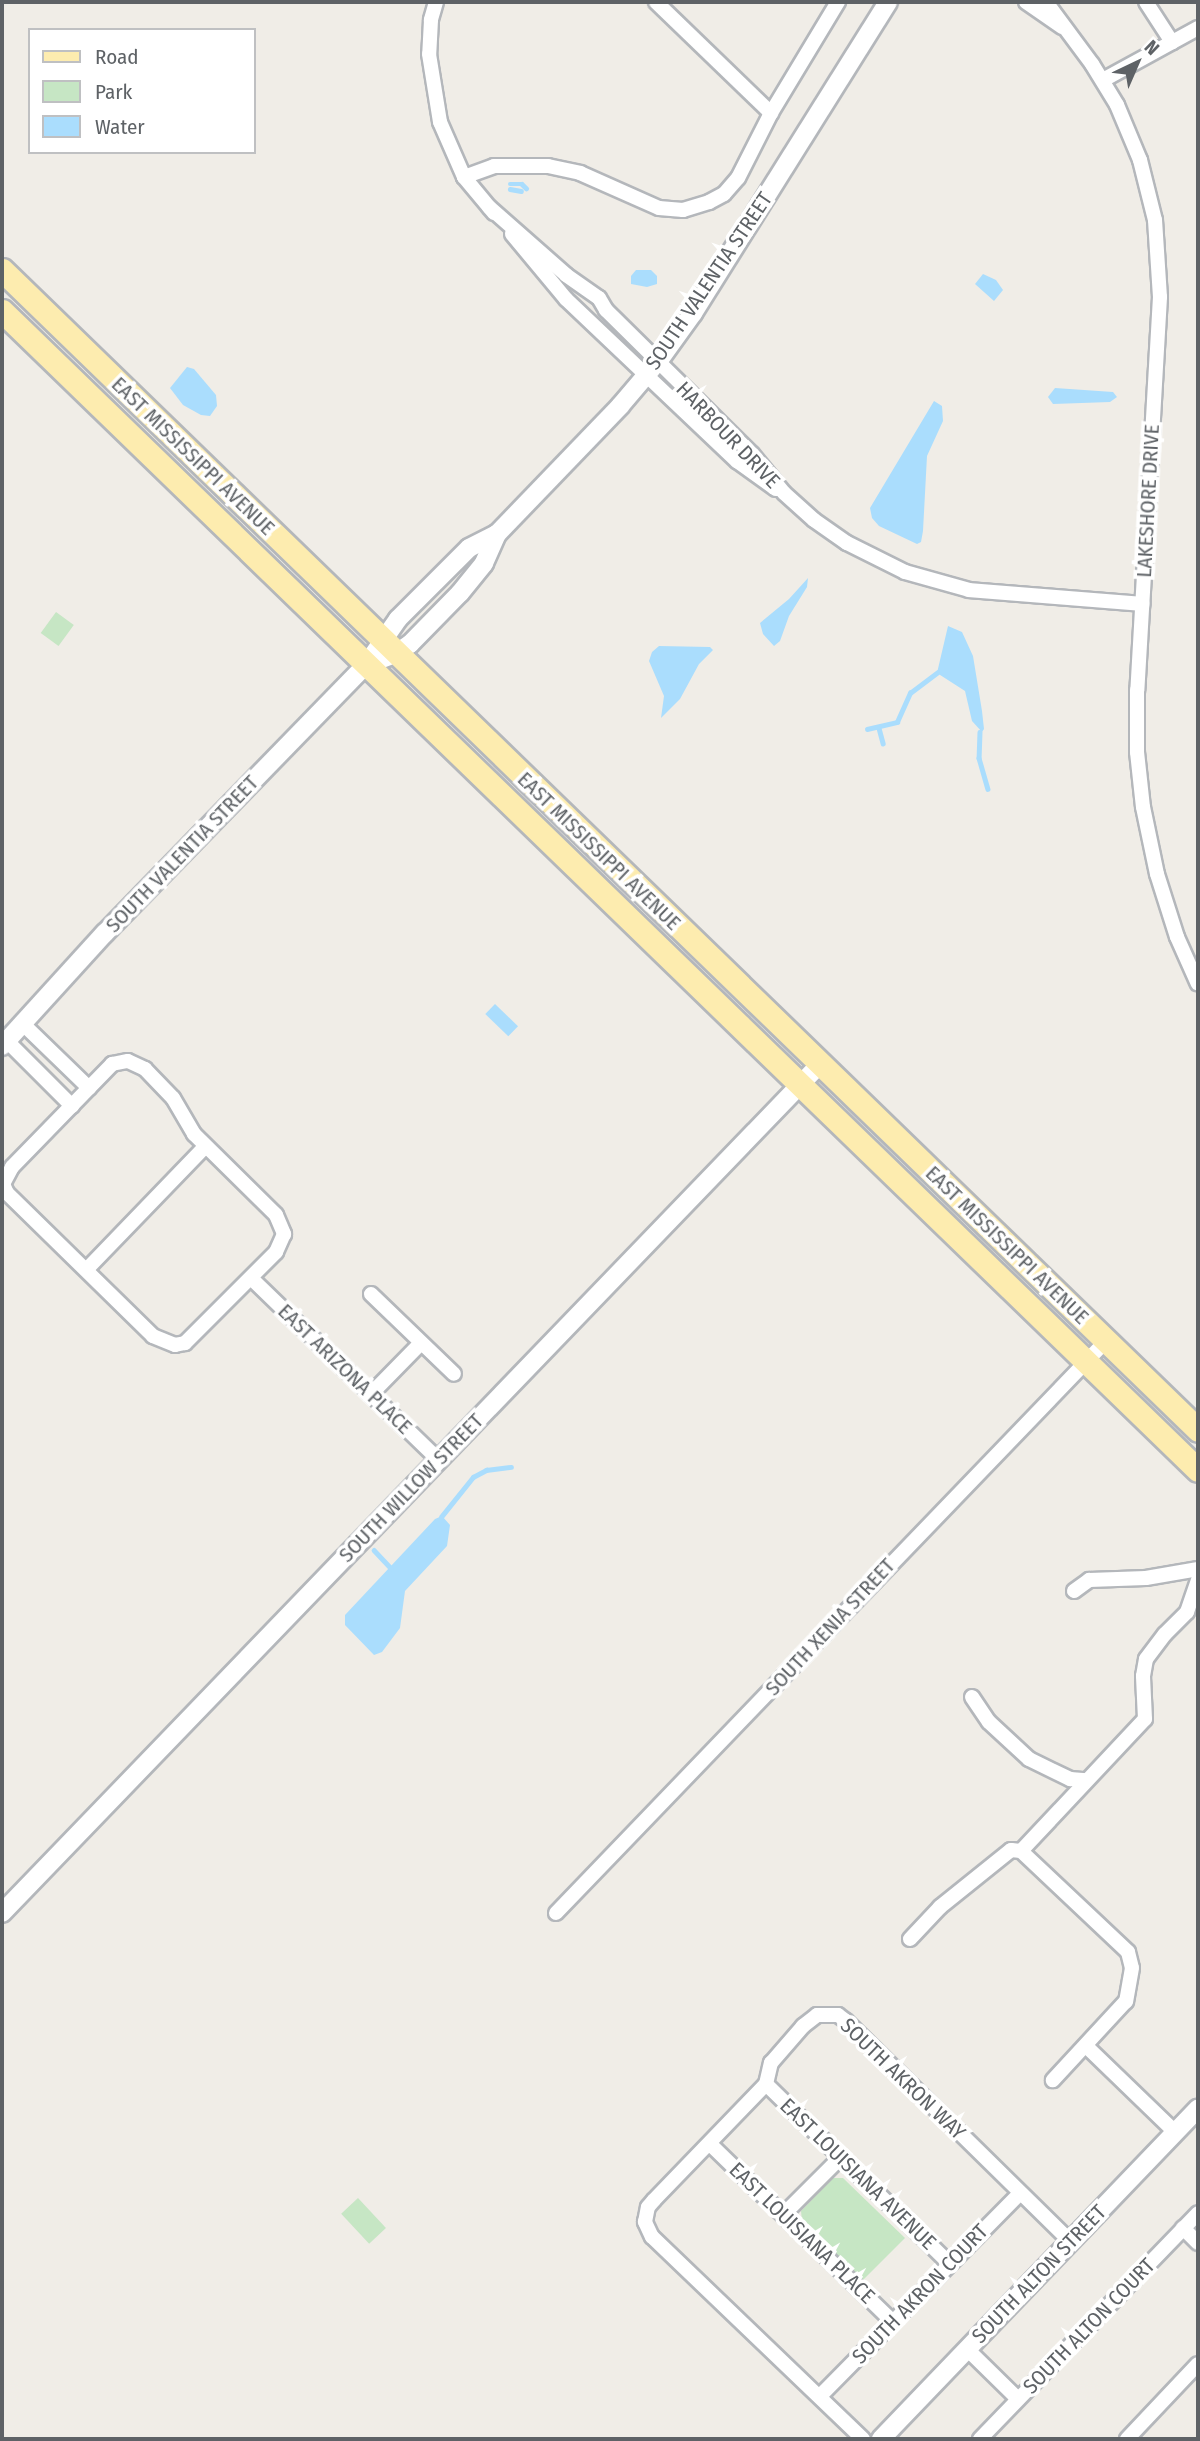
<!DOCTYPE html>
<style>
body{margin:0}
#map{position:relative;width:1200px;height:2441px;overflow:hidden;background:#f0ede7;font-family:"Fira Sans Condensed",sans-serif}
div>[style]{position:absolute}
.green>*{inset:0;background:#c6e6c4;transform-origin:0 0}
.water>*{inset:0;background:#aaddfd;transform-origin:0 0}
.stream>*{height:4.5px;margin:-2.25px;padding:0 2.25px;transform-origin:2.25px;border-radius:2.25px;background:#aaddfd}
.roads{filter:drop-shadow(2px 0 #b4b7bb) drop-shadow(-2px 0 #b4b7bb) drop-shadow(0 2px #b4b7bb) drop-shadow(0 -2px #b4b7bb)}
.minor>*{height:14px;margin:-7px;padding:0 7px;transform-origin:7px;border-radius:7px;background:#fff}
.tertiary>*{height:18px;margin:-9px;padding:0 9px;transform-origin:9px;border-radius:9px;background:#fff}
.primary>*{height:23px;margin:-11.5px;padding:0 11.5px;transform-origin:11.5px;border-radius:11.5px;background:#fdecaf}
span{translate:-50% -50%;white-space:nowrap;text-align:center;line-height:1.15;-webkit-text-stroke:7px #fff;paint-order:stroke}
.street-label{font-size:21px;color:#5e6266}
.frame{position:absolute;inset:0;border:4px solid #5e6266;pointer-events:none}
.legend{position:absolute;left:28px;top:28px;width:228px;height:126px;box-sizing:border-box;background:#fff;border:2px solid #bfc0c2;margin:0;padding:9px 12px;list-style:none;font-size:21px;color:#5e6266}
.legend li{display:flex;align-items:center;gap:14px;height:35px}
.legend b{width:35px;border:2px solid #bfc0c2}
.north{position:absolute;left:1102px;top:28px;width:70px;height:70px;-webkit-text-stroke:5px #fff;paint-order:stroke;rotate:44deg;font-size:19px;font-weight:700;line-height:28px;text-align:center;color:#5e6266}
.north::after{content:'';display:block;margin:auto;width:24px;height:32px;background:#5e6266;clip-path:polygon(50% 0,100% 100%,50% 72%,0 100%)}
</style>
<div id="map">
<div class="green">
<i style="left:56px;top:612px;width:22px;height:26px;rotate:36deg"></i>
<i style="clip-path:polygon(833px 2178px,843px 2178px,905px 2238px,863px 2280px,802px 2221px,801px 2211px)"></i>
<i style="left:358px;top:2198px;width:41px;height:23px;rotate:47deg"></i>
</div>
<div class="water">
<i style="clip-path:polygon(636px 270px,651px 270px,657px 276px,657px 284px,647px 287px,631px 284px,631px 276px)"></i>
<i style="clip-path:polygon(983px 274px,996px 280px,1003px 290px,994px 301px,975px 284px)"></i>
<i style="clip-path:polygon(187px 367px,194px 369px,216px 395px,217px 406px,210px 416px,201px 415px,183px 405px,170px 388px)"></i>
<i style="clip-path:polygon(1055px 388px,1113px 392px,1117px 397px,1110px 402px,1053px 404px,1048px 397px)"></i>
<i style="clip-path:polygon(934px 401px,942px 406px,943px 421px,927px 456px,923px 531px,921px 542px,917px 544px,879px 526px,872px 518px,870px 508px)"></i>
<i style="clip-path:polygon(808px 578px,807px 587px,789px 616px,780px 641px,774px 646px,763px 634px,760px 623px,789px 599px)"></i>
<i style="clip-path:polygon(948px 626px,962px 632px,973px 656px,982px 711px,984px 729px,982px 732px,972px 721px,965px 691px,937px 673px)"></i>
<i style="clip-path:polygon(659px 646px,710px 647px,713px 650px,699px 664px,680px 699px,661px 718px,664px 696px,649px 661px,652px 652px)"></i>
<i style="left:495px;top:1004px;width:32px;height:14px;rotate:44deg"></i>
<i style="clip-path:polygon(442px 1516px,450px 1525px,447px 1546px,405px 1591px,400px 1628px,382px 1652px,374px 1655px,345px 1625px,345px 1615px,435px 1519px)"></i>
</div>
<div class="stream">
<i style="left:510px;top:184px;width:12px"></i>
<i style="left:522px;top:184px;width:6px;rotate:45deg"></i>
<i style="left:510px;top:189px;width:11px;rotate:10deg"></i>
<i style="left:879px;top:728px;width:16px;rotate:75deg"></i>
<i style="left:867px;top:729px;width:31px;rotate:-13deg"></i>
<i style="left:897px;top:722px;width:32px;rotate:-66deg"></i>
<i style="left:910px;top:693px;width:34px;rotate:-37deg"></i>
<i style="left:980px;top:732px;width:26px;rotate:92deg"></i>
<i style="left:979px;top:758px;width:32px;rotate:74deg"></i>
<i style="left:441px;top:1517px;width:51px;rotate:-51.3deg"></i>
<i style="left:473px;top:1477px;width:15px;rotate:-28deg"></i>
<i style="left:486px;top:1470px;width:25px;rotate:-7deg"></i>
<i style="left:374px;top:1550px;width:25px;rotate:47deg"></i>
</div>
<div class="roads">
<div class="minor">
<i style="left:436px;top:2px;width:19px;rotate:106deg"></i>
<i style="left:431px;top:20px;width:34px;rotate:93deg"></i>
<i style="left:429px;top:54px;width:69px;rotate:80.8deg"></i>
<i style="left:440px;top:122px;width:60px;rotate:66.4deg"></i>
<i style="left:464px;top:177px;width:47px;rotate:50.2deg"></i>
<i style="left:656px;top:2px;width:160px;rotate:44deg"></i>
<i style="left:1026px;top:2px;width:44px;rotate:34.8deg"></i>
<i style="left:1046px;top:2px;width:77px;rotate:53.4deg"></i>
<i style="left:1092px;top:64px;width:48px;rotate:58.6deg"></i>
<i style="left:1117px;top:105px;width:60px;rotate:67.3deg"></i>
<i style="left:1140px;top:160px;width:62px;rotate:76deg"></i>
<i style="left:1155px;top:220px;width:77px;rotate:86.3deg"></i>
<i style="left:1160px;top:297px;width:394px;rotate:93.3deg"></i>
<i style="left:1137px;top:690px;width:62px;rotate:90deg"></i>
<i style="left:1137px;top:752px;width:55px;rotate:83.8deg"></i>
<i style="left:1143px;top:807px;width:68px;rotate:78.2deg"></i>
<i style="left:1157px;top:874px;width:66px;rotate:72.4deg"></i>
<i style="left:1177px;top:937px;width:51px;rotate:65.9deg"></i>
<i style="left:1146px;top:2px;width:48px;rotate:57deg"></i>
<i style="left:1103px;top:80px;width:108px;rotate:-28.7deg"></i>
<i style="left:464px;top:177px;width:32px;rotate:-20deg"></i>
<i style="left:494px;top:166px;width:54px"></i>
<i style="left:548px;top:166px;width:33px;rotate:12deg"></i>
<i style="left:580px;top:173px;width:86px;rotate:23.9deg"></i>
<i style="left:659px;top:208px;width:24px;rotate:5deg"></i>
<i style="left:683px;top:210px;width:27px;rotate:-17deg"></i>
<i style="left:709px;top:202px;width:17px;rotate:-28deg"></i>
<i style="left:724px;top:194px;width:21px;rotate:-49deg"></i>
<i style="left:738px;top:178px;width:73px;rotate:-63.1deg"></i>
<i style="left:771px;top:113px;width:130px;rotate:-58.9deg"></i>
<i style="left:489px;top:207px;width:103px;rotate:41.4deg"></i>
<i style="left:566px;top:275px;width:40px;rotate:34.9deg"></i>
<i style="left:599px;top:298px;width:14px;rotate:60deg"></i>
<i style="left:606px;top:310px;width:205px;rotate:44.6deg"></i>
<i style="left:752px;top:454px;width:50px;rotate:50.6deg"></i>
<i style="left:784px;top:493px;width:40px;rotate:42deg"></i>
<i style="left:814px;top:520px;width:40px;rotate:34.9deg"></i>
<i style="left:847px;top:543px;width:65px;rotate:26.6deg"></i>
<i style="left:905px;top:572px;width:66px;rotate:15.7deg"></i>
<i style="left:969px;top:590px;width:174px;rotate:4.6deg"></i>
<i style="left:512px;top:234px;width:85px;rotate:50.3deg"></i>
<i style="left:566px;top:299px;width:236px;rotate:43.5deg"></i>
<i style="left:737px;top:461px;width:48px;rotate:35.7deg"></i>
<i style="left:23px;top:1024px;width:92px;rotate:44.1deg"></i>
<i style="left:7px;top:1041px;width:92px;rotate:45deg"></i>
<i style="left:128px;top:1061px;width:19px;rotate:25deg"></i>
<i style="left:145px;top:1069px;width:40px;rotate:46deg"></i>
<i style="left:173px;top:1098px;width:42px;rotate:59.7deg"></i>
<i style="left:194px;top:1134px;width:115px;rotate:44.6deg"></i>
<i style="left:276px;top:1215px;width:21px;rotate:67deg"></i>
<i style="left:284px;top:1234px;width:20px;rotate:114deg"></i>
<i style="left:276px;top:1252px;width:129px;rotate:135deg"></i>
<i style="left:185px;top:1343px;width:10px;rotate:169deg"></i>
<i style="left:175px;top:1345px;width:24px;rotate:-158deg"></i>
<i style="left:153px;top:1336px;width:204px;rotate:-135.6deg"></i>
<i style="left:7px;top:1193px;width:10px;rotate:-114deg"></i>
<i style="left:3px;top:1184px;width:19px;rotate:-62deg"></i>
<i style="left:12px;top:1167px;width:144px;rotate:-45.8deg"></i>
<i style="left:112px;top:1064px;width:16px;rotate:-11deg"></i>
<i style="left:87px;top:1269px;width:170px;rotate:-46deg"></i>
<i style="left:252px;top:1279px;width:259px;rotate:44.1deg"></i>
<i style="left:371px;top:1294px;width:115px;rotate:43.9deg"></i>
<i style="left:371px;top:1394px;width:71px;rotate:-45.6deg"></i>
<i style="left:1074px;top:1591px;width:19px;rotate:-36deg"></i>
<i style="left:1089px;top:1580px;width:57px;rotate:-2deg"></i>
<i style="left:1146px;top:1578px;width:53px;rotate:-9.8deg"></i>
<i style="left:972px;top:1697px;width:30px;rotate:56deg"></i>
<i style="left:989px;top:1722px;width:54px;rotate:42.8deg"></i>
<i style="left:1029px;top:1759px;width:46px;rotate:26deg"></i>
<i style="left:1070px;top:1779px;width:16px;rotate:4deg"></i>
<i style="left:1021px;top:1851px;width:181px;rotate:-46.8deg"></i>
<i style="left:1145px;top:1719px;width:43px;rotate:-92.7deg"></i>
<i style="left:1143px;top:1676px;width:17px;rotate:-80deg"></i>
<i style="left:1146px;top:1659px;width:31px;rotate:-53deg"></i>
<i style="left:1165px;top:1634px;width:31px;rotate:-45deg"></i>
<i style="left:1187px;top:1612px;width:34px;rotate:-71deg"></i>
<i style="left:556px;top:1913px;width:794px;rotate:-46.12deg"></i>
<i style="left:910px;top:1939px;width:44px;rotate:-46.8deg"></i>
<i style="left:940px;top:1907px;width:91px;rotate:-38.8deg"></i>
<i style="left:1011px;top:1850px;width:10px;rotate:6deg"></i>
<i style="left:1021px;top:1851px;width:147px;rotate:43.3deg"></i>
<i style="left:1128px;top:1952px;width:16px;rotate:76deg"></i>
<i style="left:1132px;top:1968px;width:34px;rotate:100deg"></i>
<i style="left:1126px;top:2001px;width:108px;rotate:132.7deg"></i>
<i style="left:1086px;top:2046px;width:124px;rotate:44deg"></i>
<i style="left:766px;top:2084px;width:256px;rotate:44.4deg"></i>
<i style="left:710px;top:2144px;width:255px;rotate:44.2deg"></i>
<i style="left:784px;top:2214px;width:81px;rotate:-45deg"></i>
<i style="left:1183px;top:2228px;width:21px;rotate:45deg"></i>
<i style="left:967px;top:2349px;width:71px;rotate:44.4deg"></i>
<i style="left:820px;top:2396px;width:285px;rotate:-45.4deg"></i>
<i style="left:863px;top:2439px;width:292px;rotate:-136.2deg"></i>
<i style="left:652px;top:2237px;width:17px;rotate:-115deg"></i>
<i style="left:645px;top:2222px;width:15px;rotate:-79deg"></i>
<i style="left:648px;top:2207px;width:9px;rotate:-49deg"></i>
<i style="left:654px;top:2200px;width:161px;rotate:-46deg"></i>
<i style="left:766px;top:2084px;width:22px;rotate:-77deg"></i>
<i style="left:771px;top:2063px;width:49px;rotate:-49.1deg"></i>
<i style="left:803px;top:2026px;width:18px;rotate:-38deg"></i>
<i style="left:817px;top:2015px;width:21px"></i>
<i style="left:838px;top:2015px;width:10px;rotate:37deg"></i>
<i style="left:846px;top:2021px;width:314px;rotate:44.5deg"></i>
<i style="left:980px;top:2439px;width:314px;rotate:-46deg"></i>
<i style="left:1127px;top:2439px;width:103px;rotate:-46.6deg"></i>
</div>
<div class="tertiary">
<i style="left:366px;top:665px;width:31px;rotate:-21deg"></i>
<i style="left:395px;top:654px;width:18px;rotate:-34deg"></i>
<i style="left:410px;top:644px;width:71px;rotate:-45.6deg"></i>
<i style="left:460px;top:593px;width:38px;rotate:-51deg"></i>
<i style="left:484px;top:563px;width:32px;rotate:-66deg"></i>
<i style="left:497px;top:534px;width:178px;rotate:-46.1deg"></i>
<i style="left:620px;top:406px;width:62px;rotate:-49.6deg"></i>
<i style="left:660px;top:359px;width:57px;rotate:-54.3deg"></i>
<i style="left:693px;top:313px;width:367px;rotate:-57.9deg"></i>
<i style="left:2px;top:1046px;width:153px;rotate:-47.7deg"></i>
<i style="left:105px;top:933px;width:374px;rotate:-45.8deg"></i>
<i style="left:366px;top:665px;width:56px;rotate:-55.2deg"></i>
<i style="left:398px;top:619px;width:100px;rotate:-45deg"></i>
<i style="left:469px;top:548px;width:31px;rotate:-27deg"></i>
<i style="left:2px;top:1913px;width:1180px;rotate:-46.06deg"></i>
<i style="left:881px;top:2439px;width:458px;rotate:-46.2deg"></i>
</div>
<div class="primary">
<i style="left:2px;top:270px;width:1666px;rotate:44.12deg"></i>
<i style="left:2px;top:311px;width:1665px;rotate:44.1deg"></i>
</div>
</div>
<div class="street-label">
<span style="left:709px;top:281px;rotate:-56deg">SOUTH VALENTIA STREET</span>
<span style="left:728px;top:435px;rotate:46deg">HARBOUR DRIVE</span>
<span style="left:193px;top:456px;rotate:44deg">EAST MISSISSIPPI AVENUE</span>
<span style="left:1148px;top:501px;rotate:-87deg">LAKESHORE DRIVE</span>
<span style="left:599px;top:851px;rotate:44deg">EAST MISSISSIPPI AVENUE</span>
<span style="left:182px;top:854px;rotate:-46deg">SOUTH VALENTIA STREET</span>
<span style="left:1007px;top:1245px;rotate:44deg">EAST MISSISSIPPI AVENUE</span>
<span style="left:345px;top:1369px;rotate:44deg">EAST ARIZONA PLACE</span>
<span style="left:411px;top:1488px;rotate:-46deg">SOUTH WILLOW STREET</span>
<span style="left:830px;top:1627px;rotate:-47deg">SOUTH XENIA STREET</span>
<span style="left:903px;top:2079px;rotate:44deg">SOUTH AKRON WAY</span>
<span style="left:858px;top:2174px;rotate:44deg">EAST LOUISIANA AVENUE</span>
<span style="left:802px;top:2233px;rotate:44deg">EAST LOUISIANA PLACE</span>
<span style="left:1039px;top:2274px;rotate:-46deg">SOUTH ALTON STREET</span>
<span style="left:920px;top:2294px;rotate:-46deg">SOUTH AKRON COURT</span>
<span style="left:1089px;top:2326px;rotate:-46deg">SOUTH ALTON COURT</span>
</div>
<div class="frame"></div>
<ul class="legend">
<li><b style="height:9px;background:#fdecaf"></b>Road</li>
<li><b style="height:19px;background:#c6e6c4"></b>Park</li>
<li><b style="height:19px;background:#aaddfd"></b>Water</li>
</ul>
<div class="north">N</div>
</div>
